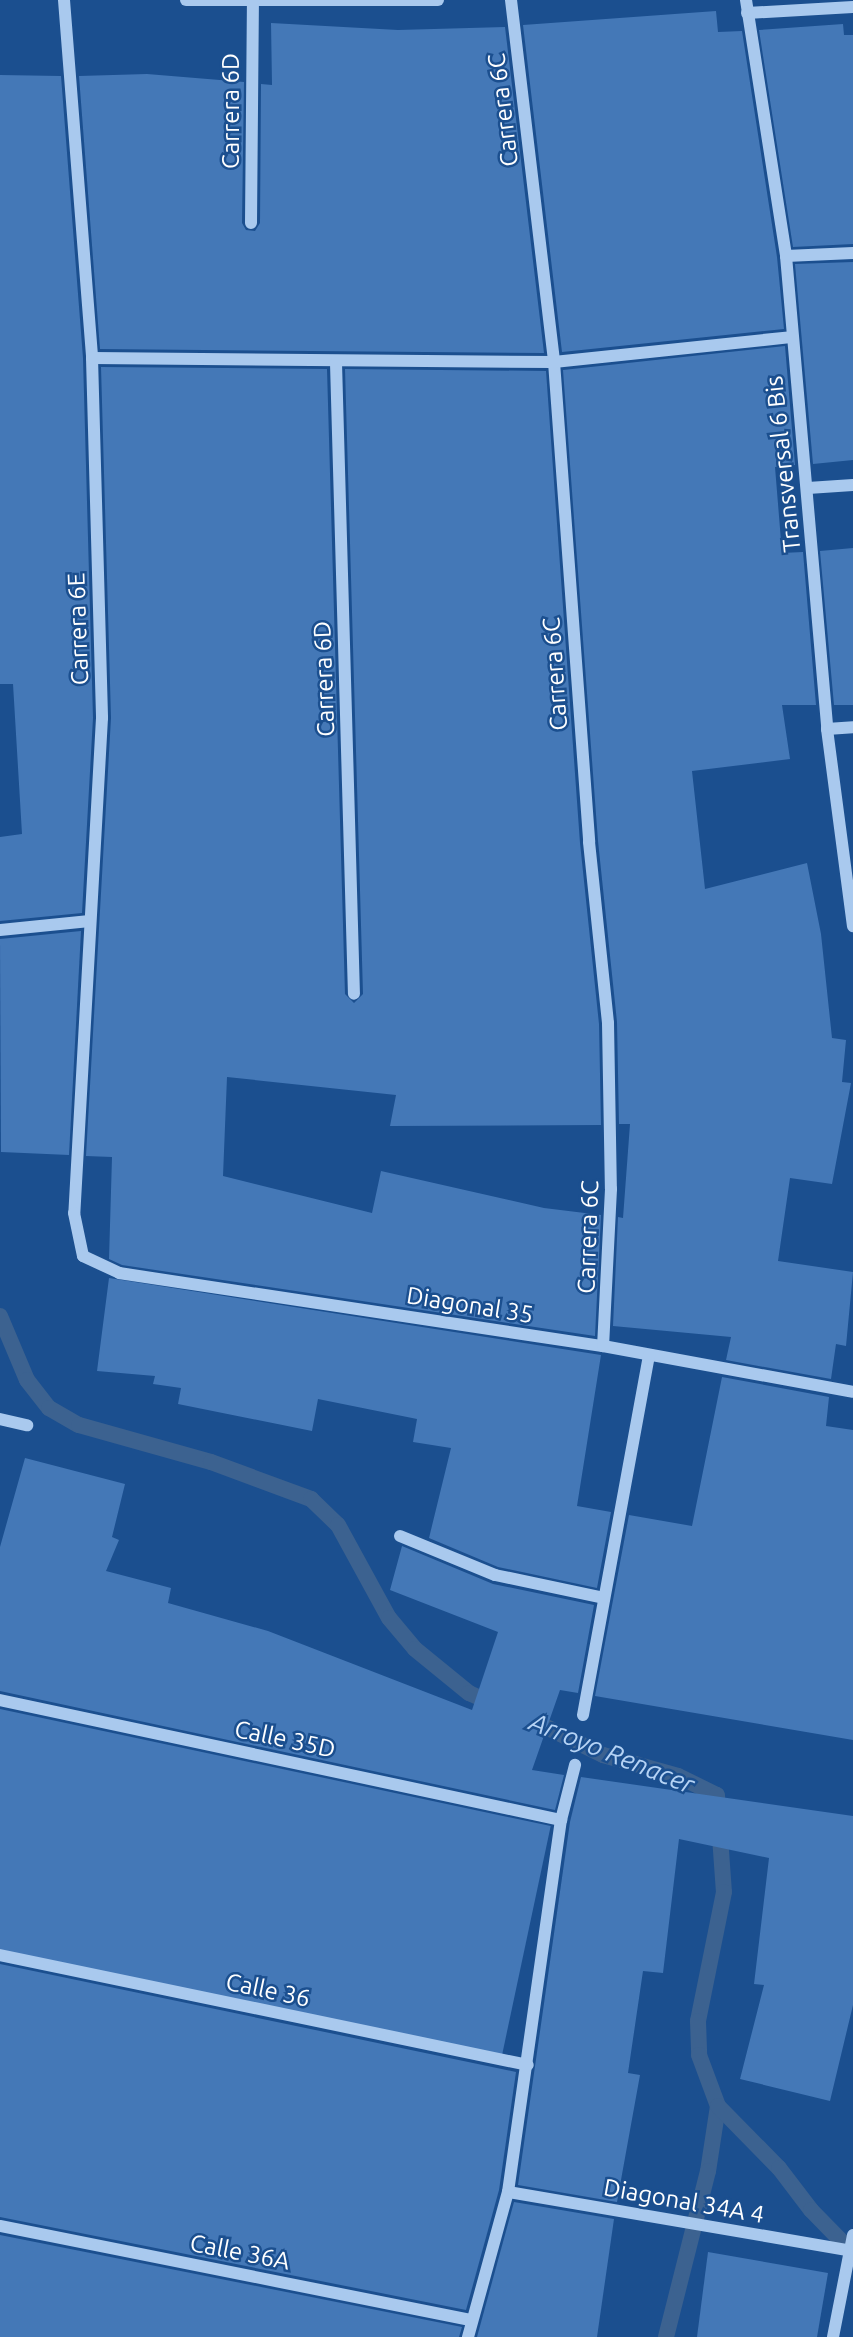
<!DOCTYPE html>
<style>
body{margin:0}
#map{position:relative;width:853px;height:2337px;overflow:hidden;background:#1b4f8f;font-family:Ubuntu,sans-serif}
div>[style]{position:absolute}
.stream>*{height:16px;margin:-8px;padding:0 8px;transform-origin:8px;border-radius:8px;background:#3c6290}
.building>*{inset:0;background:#4478b7;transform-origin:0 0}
.minor>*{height:12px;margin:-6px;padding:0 6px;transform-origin:6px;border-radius:6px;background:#a9c9ee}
span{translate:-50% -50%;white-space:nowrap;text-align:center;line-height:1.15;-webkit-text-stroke:5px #1b4f8f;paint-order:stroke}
.street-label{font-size:24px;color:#fff}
.water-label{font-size:26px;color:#b5d3f5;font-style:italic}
</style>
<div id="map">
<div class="stream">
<i style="left:0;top:1316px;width:69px;rotate:67.1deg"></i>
<i style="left:27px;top:1380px;width:36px;rotate:52deg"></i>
<i style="left:49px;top:1408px;width:34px;rotate:30deg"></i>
<i style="left:79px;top:1425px;width:137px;rotate:15.7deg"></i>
<i style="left:211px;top:1462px;width:107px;rotate:20.3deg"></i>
<i style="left:311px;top:1499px;width:37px;rotate:44deg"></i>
<i style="left:338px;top:1525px;width:106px;rotate:61.3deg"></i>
<i style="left:389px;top:1618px;width:40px;rotate:50deg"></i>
<i style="left:415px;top:1649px;width:70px;rotate:39.2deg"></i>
<i style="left:469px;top:1693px;width:30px;rotate:24deg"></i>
<i style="left:530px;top:1719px;width:81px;rotate:26.3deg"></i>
<i style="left:603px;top:1755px;width:78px;rotate:15.6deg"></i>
<i style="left:678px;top:1776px;width:43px;rotate:26deg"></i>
<i style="left:717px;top:1795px;width:97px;rotate:85.9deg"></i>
<i style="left:724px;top:1892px;width:132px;rotate:101.4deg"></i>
<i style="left:698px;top:2021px;width:34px;rotate:88deg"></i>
<i style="left:699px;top:2055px;width:54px;rotate:69.6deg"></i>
<i style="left:718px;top:2106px;width:66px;rotate:98.7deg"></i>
<i style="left:708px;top:2171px;width:171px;rotate:104.2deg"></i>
<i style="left:718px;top:2106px;width:87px;rotate:45.5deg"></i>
<i style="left:779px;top:2168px;width:53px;rotate:52.7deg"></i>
<i style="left:811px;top:2210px;width:56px;rotate:45.7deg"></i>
</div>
<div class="building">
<i style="clip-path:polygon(716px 11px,718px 32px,742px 31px,777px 257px,784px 329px,562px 352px,523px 25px)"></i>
<i style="clip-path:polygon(271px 23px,398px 30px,505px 27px,544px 353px,100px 349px,79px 76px,147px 74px,244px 82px,242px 223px,246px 230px,255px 231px,260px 223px,261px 84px,272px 85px)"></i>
<i style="clip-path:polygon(843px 24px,844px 35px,853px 35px,853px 244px,793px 247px,759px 30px)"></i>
<i style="clip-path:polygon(0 75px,61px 76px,83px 358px,93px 718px,82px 913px,0 921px,0 837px,22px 834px,13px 684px,0 684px)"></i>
<i style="clip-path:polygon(853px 262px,853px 460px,813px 464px,795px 264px)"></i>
<i style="clip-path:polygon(785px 346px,795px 465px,775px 467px,782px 553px,803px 552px,816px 705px,782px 705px,790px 759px,692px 771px,705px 889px,807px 863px,821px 934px,832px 1038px,846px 1040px,842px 1082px,851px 1083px,832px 1184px,790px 1178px,778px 1261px,853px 1272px,846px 1346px,836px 1344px,831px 1379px,726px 1360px,731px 1337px,613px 1326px,618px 1217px,623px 1218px,630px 1124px,619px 1124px,617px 1022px,598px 841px,563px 370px)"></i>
<i style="clip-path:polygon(101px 367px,327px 369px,345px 994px,354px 1003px,363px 994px,345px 369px,546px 371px,580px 843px,599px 1024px,601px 1125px,390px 1126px,396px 1095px,227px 1077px,223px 1176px,372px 1213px,381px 1171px,544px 1208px,601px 1215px,595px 1336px,122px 1265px,109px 1259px,112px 1157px,86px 1156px,111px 718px)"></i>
<i style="clip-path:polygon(853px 548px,853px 705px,834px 705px,820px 551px)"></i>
<i style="clip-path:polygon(81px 931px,69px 1155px,1px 1152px,0 939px)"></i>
<i style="clip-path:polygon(109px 1278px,601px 1355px,577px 1506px,611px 1512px,597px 1588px,498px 1567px,429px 1538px,451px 1448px,413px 1442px,417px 1419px,318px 1399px,312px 1431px,178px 1404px,181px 1388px,153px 1384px,155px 1376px,97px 1371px)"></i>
<i style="clip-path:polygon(722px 1377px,829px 1397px,826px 1426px,853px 1430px,853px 1740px,595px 1696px,629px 1515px,692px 1526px)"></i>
<i style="clip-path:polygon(25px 1458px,125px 1484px,112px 1537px,119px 1540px,106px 1571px,171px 1588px,168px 1603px,268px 1631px,472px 1710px,498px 1632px,390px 1590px,402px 1546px,493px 1584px,594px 1605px,578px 1693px,560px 1690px,532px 1770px,564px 1775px,555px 1810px,0 1691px,0 1547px)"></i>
<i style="left:0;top:1709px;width:563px;height:237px;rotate:12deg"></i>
<i style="clip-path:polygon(581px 1777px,853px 1816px,853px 2005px,830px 2101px,740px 2079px,764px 1985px,754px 1984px,769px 1858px,679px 1839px,663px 1973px,643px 1971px,628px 2073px,640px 2075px,617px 2202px,518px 2185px,570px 1822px)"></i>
<i style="clip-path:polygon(0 1964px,516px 2072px,499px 2190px,466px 2310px,0 2217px)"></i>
<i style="clip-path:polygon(514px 2202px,614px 2219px,597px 2337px,477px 2337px)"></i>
<i style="clip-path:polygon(0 2235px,462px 2327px,459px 2337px,0 2337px)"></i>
<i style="clip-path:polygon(708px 2252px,828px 2273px,817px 2337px,697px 2337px)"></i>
</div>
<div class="minor">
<i style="left:64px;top:0;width:359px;rotate:85.5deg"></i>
<i style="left:92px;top:358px;width:360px;rotate:88.4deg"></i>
<i style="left:102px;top:718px;width:496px;rotate:93.2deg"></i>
<i style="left:74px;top:1213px;width:44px;rotate:78.2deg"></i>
<i style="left:83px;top:1256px;width:40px;rotate:25deg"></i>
<i style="left:119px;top:1273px;width:489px;rotate:8.6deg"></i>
<i style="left:603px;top:1346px;width:254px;rotate:10.4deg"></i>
<i style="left:186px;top:0;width:252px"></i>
<i style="left:511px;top:0;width:365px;rotate:83.2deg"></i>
<i style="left:554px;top:362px;width:481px;rotate:85.8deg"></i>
<i style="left:589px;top:842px;width:182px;rotate:84deg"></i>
<i style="left:608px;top:1023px;width:166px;rotate:89deg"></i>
<i style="left:611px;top:1189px;width:157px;rotate:92.9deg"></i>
<i style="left:746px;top:0;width:259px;rotate:81.1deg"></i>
<i style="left:786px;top:256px;width:475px;rotate:85deg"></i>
<i style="left:827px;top:729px;width:199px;rotate:82.5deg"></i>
<i style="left:747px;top:13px;width:106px;rotate:-3.2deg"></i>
<i style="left:251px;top:223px;width:223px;rotate:-89.5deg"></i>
<i style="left:786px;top:256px;width:67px;rotate:-2.6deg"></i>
<i style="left:92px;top:358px;width:462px;rotate:0.5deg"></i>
<i style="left:554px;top:362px;width:238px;rotate:-6deg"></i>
<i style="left:336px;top:363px;width:631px;rotate:88.37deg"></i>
<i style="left:808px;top:488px;width:45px;rotate:-3.8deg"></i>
<i style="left:827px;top:729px;width:26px;rotate:-4deg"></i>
<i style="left:0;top:930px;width:90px;rotate:-5.7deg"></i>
<i style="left:0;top:1419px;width:28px;rotate:13deg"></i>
<i style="left:400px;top:1536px;width:103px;rotate:22.3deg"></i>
<i style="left:495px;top:1575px;width:111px;rotate:11.9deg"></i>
<i style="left:0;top:1700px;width:574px;rotate:12.07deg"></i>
<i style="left:583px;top:1715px;width:366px;rotate:-79.6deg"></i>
<i style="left:0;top:1955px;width:539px;rotate:11.77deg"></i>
<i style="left:508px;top:2192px;width:350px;rotate:9.7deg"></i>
<i style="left:0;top:2226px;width:481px;rotate:11.3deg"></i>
<i style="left:468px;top:2337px;width:150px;rotate:-74.6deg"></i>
<i style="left:508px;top:2192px;width:376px;rotate:-81.9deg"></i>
<i style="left:561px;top:1820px;width:57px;rotate:-75.7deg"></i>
<i style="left:833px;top:2337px;width:104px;rotate:-78.9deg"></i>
</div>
<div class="street-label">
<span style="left:503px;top:110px;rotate:-97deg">Carrera 6C</span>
<span style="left:231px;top:111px;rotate:-90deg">Carrera 6D</span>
<span style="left:783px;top:464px;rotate:-96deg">Transversal 6 Bis</span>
<span style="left:78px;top:629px;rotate:-92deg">Carrera 6E</span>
<span style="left:555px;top:674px;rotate:-94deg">Carrera 6C</span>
<span style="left:324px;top:679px;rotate:-92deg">Carrera 6D</span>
<span style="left:588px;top:1237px;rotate:-88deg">Carrera 6C</span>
<span style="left:470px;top:1305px;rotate:9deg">Diagonal 35</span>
<span style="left:285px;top:1739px;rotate:12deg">Calle 35D</span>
<span style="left:268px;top:1990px;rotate:12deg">Calle 36</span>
<span style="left:684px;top:2201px;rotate:10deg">Diagonal 34A 4</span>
<span style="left:240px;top:2252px;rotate:11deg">Calle 36A</span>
</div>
<div class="water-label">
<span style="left:612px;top:1753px;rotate:22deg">Arroyo Renacer</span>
</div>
</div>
